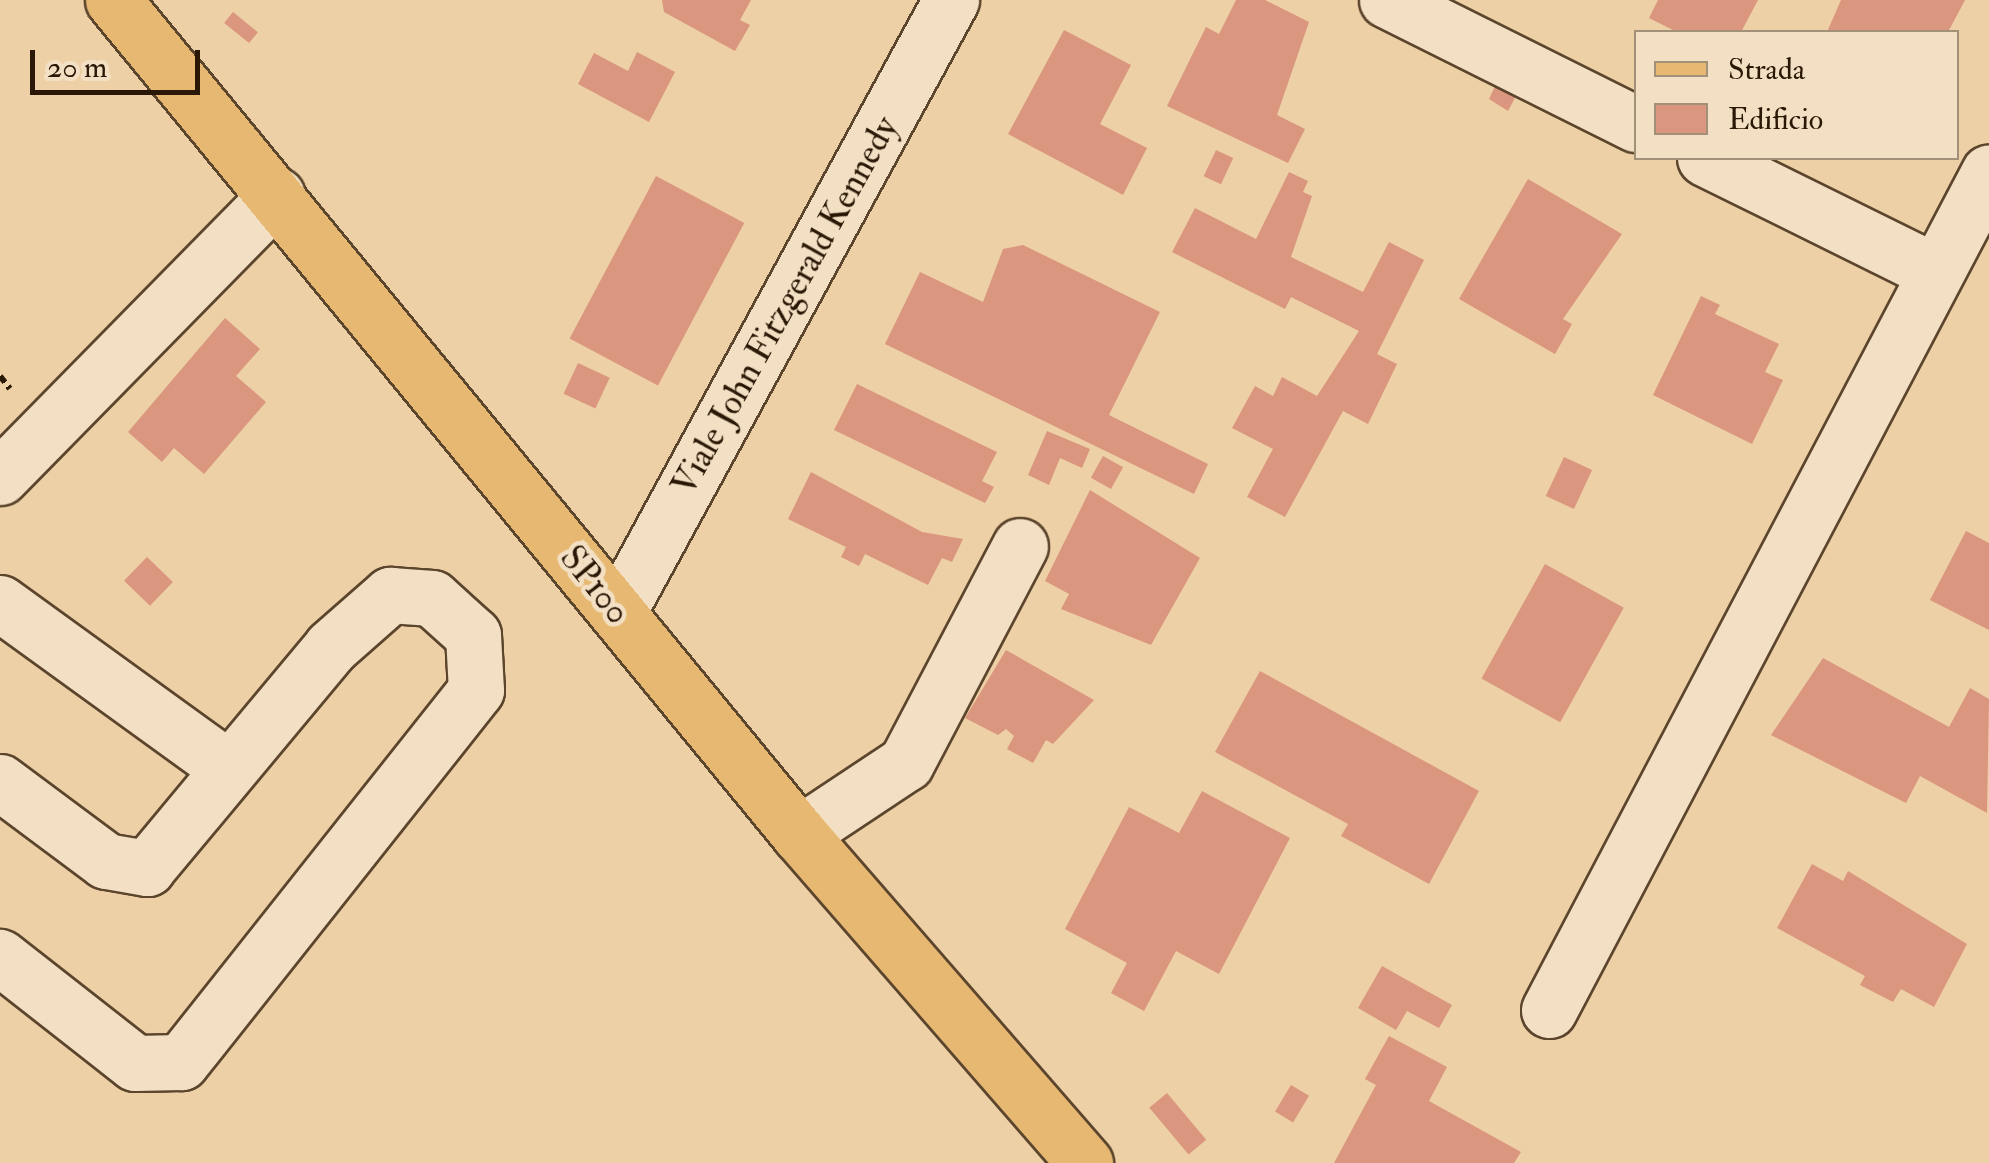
<!DOCTYPE html>
<style>
body{margin:0}
#map{position:relative;width:1989px;height:1163px;overflow:hidden;background:#edd0a5;font-family:"IM FELL Double Pica",serif}
div>[style]{position:absolute}
.building>*{inset:0;background:#da967e;transform-origin:0 0}
.path>*{height:6px;margin-top:-3px;transform-origin:0;background:repeating-linear-gradient(90deg,#2b1705 0 8px,transparent 0 13px)}
.roads{filter:drop-shadow(2px 0 #5c452d) drop-shadow(-2px 0 #5c452d) drop-shadow(0 2px #5c452d) drop-shadow(0 -2px #5c452d)}
.minor>*{height:55px;margin:-27.5px;padding:0 27.5px;transform-origin:27.5px;border-radius:27.5px;background:#f3e0c4}
.major>*{height:55px;margin:-27.5px;padding:0 27.5px;transform-origin:27.5px;border-radius:27.5px;background:#e6b872}
span{translate:-50% -50%;white-space:nowrap;text-align:center;line-height:1.15;-webkit-text-stroke:9px #f3e0c4;paint-order:stroke}
.street-label{font-size:35px;color:#2b1705}
.legend{position:absolute;left:1634px;top:30px;width:325px;height:130px;box-sizing:border-box;background:#f3e0c4;border:2px solid #a39078;margin:0;padding:12px 18px;list-style:none;font-size:30px;color:#2b1705}
.legend li{display:flex;align-items:center;gap:20px;height:50px}
.legend b{width:50px;border:2px solid #a39078}
.scale{position:absolute;left:30px;top:50px;width:170px;height:45px;box-sizing:border-box;border:5px solid #2b1705;border-top:0;padding-left:12px;font-size:30px;line-height:35px;white-space:nowrap;color:#2b1705;-webkit-text-stroke:8px #f3e0c4;paint-order:stroke}
</style>
<div id="map">
<div class="building">
<i style="clip-path:polygon(662px 0,751px 0,740px 20px,750px 25px,735px 51px,664px 12px)"></i>
<i style="clip-path:polygon(1236px 0,1265px 0,1309px 22px,1277px 115px,1305px 129px,1288px 163px,1167px 106px,1206px 27px,1219px 34px)"></i>
<i style="clip-path:polygon(1658px 0,1758px 0,1741px 32px,1677px 32px,1649px 18px)"></i>
<i style="clip-path:polygon(1841px 0,1965px 0,1948px 32px,1827px 32px)"></i>
<i style="left:233px;top:12px;width:32px;height:14px;rotate:39deg"></i>
<i style="clip-path:polygon(1064px 30px,1131px 65px,1100px 124px,1147px 148px,1123px 195px,1008px 134px)"></i>
<i style="clip-path:polygon(637px 52px,675px 72px,649px 122px,578px 84px,594px 53px,628px 71px)"></i>
<i style="clip-path:polygon(1497px 82px,1518px 92px,1508px 111px,1489px 99px)"></i>
<i style="left:1216px;top:150px;width:19px;height:29px;rotate:25deg"></i>
<i style="clip-path:polygon(1289px 172px,1308px 181px,1303px 192px,1312px 196px,1291px 257px,1363px 292px,1389px 242px,1424px 260px,1377px 354px,1397px 364px,1368px 424px,1343px 411px,1285px 517px,1247px 497px,1273px 449px,1232px 428px,1255px 386px,1273px 396px,1282px 377px,1317px 396px,1359px 331px,1291px 297px,1285px 309px,1172px 252px,1195px 208px,1256px 239px)"></i>
<i style="left:656px;top:176px;width:100px;height:184px;rotate:28deg"></i>
<i style="clip-path:polygon(1528px 179px,1622px 234px,1563px 319px,1572px 324px,1555px 354px,1459px 299px)"></i>
<i style="clip-path:polygon(1023px 245px,1160px 312px,1109px 415px,1208px 464px,1194px 494px,885px 344px,920px 272px,983px 302px,1003px 249px)"></i>
<i style="clip-path:polygon(1701px 296px,1720px 305px,1715px 314px,1779px 344px,1765px 372px,1783px 380px,1752px 444px,1653px 395px)"></i>
<i style="clip-path:polygon(225px 318px,260px 349px,236px 376px,266px 402px,204px 474px,174px 448px,162px 462px,128px 432px)"></i>
<i style="left:578px;top:363px;width:35px;height:34px;rotate:25deg"></i>
<i style="clip-path:polygon(857px 384px,997px 452px,982px 481px,994px 487px,985px 503px,834px 430px)"></i>
<i style="clip-path:polygon(1047px 431px,1090px 449px,1082px 468px,1060px 458px,1049px 485px,1028px 475px)"></i>
<i style="left:1103px;top:456px;width:23px;height:25px;rotate:29deg"></i>
<i style="left:1564px;top:457px;width:31px;height:43px;rotate:25deg"></i>
<i style="clip-path:polygon(811px 472px,922px 532px,963px 539px,952px 562px,942px 558px,928px 585px,865px 554px,859px 566px,841px 557px,846px 547px,788px 519px)"></i>
<i style="clip-path:polygon(1090px 490px,1200px 558px,1151px 645px,1061px 609px,1069px 594px,1045px 581px)"></i>
<i style="clip-path:polygon(1966px 531px,1989px 543px,1989px 630px,1930px 600px)"></i>
<i style="left:147px;top:557px;width:36px;height:33px;rotate:44deg"></i>
<i style="left:1545px;top:564px;width:90px;height:131px;rotate:29deg"></i>
<i style="clip-path:polygon(1006px 650px,1094px 700px,1053px 744px,1046px 740px,1033px 763px,1007px 749px,1014px 736px,1006px 729px,998px 735px,965px 718px)"></i>
<i style="clip-path:polygon(1823px 658px,1949px 727px,1970px 688px,1989px 699px,1987px 813px,1920px 776px,1906px 803px,1771px 735px)"></i>
<i style="clip-path:polygon(1260px 671px,1479px 791px,1429px 884px,1341px 836px,1348px 824px,1215px 752px)"></i>
<i style="clip-path:polygon(1202px 791px,1290px 838px,1219px 974px,1176px 951px,1144px 1011px,1111px 993px,1127px 963px,1065px 929px,1129px 807px,1179px 833px)"></i>
<i style="clip-path:polygon(1812px 864px,1843px 881px,1848px 871px,1967px 944px,1934px 1007px,1901px 989px,1893px 1002px,1860px 985px,1865px 976px,1777px 928px)"></i>
<i style="clip-path:polygon(1382px 966px,1452px 1005px,1439px 1028px,1407px 1011px,1396px 1030px,1358px 1008px)"></i>
<i style="clip-path:polygon(1389px 1036px,1447px 1067px,1429px 1101px,1521px 1152px,1514px 1163px,1334px 1163px,1376px 1085px,1365px 1079px)"></i>
<i style="left:1291px;top:1085px;width:21px;height:31px;rotate:31deg"></i>
<i style="left:1167px;top:1093px;width:61px;height:23px;rotate:50deg"></i>
</div>
<div class="path">
<i style="left:0;top:376px;width:16px;rotate:52deg"></i>
</div>
<div class="roads">
<div class="minor">
<i style="left:1387px;top:0;width:278px;rotate:26.5deg"></i>
<i style="left:1705px;top:158px;width:255px;rotate:26.3deg"></i>
<i style="left:0;top:477px;width:395px;rotate:-45.5deg"></i>
<i style="left:0;top:603px;width:281px;rotate:35.9deg"></i>
<i style="left:618px;top:612px;width:697px;rotate:-61.45deg"></i>
<i style="left:0;top:782px;width:132px;rotate:36.7deg"></i>
<i style="left:106px;top:861px;width:42px;rotate:9.7deg"></i>
<i style="left:147px;top:868px;width:288px;rotate:-50.2deg"></i>
<i style="left:331px;top:647px;width:79px;rotate:-41.4deg"></i>
<i style="left:390px;top:595px;width:42px;rotate:4.1deg"></i>
<i style="left:432px;top:598px;width:55px;rotate:42.1deg"></i>
<i style="left:473px;top:635px;width:55px;rotate:86.9deg"></i>
<i style="left:476px;top:690px;width:475px;rotate:128.4deg"></i>
<i style="left:181px;top:1062px;width:46px;rotate:178.8deg"></i>
<i style="left:135px;top:1063px;width:172px;rotate:-141.9deg"></i>
<i style="left:799px;top:834px;width:128px;rotate:-33.6deg"></i>
<i style="left:906px;top:763px;width:245px;rotate:-62.3deg"></i>
<i style="left:1549px;top:1010px;width:946px;rotate:-62.3deg"></i>
</div>
<div class="major">
<i style="left:113px;top:0;width:1080px;rotate:50.56deg"></i>
<i style="left:799px;top:834px;width:436px;rotate:49deg"></i>
</div>
</div>
<div class="street-label">
<span style="left:785px;top:306px;rotate:-61deg">Viale John Fitzgerald Kennedy</span>
<span style="left:595px;top:585px;rotate:51deg">SP100</span>
</div>
<ul class="legend">
<li><b style="height:12px;background:#e6b872"></b>Strada</li>
<li><b style="height:28px;background:#da967e"></b>Edificio</li>
</ul>
<div class="scale">20 m</div>
</div>
